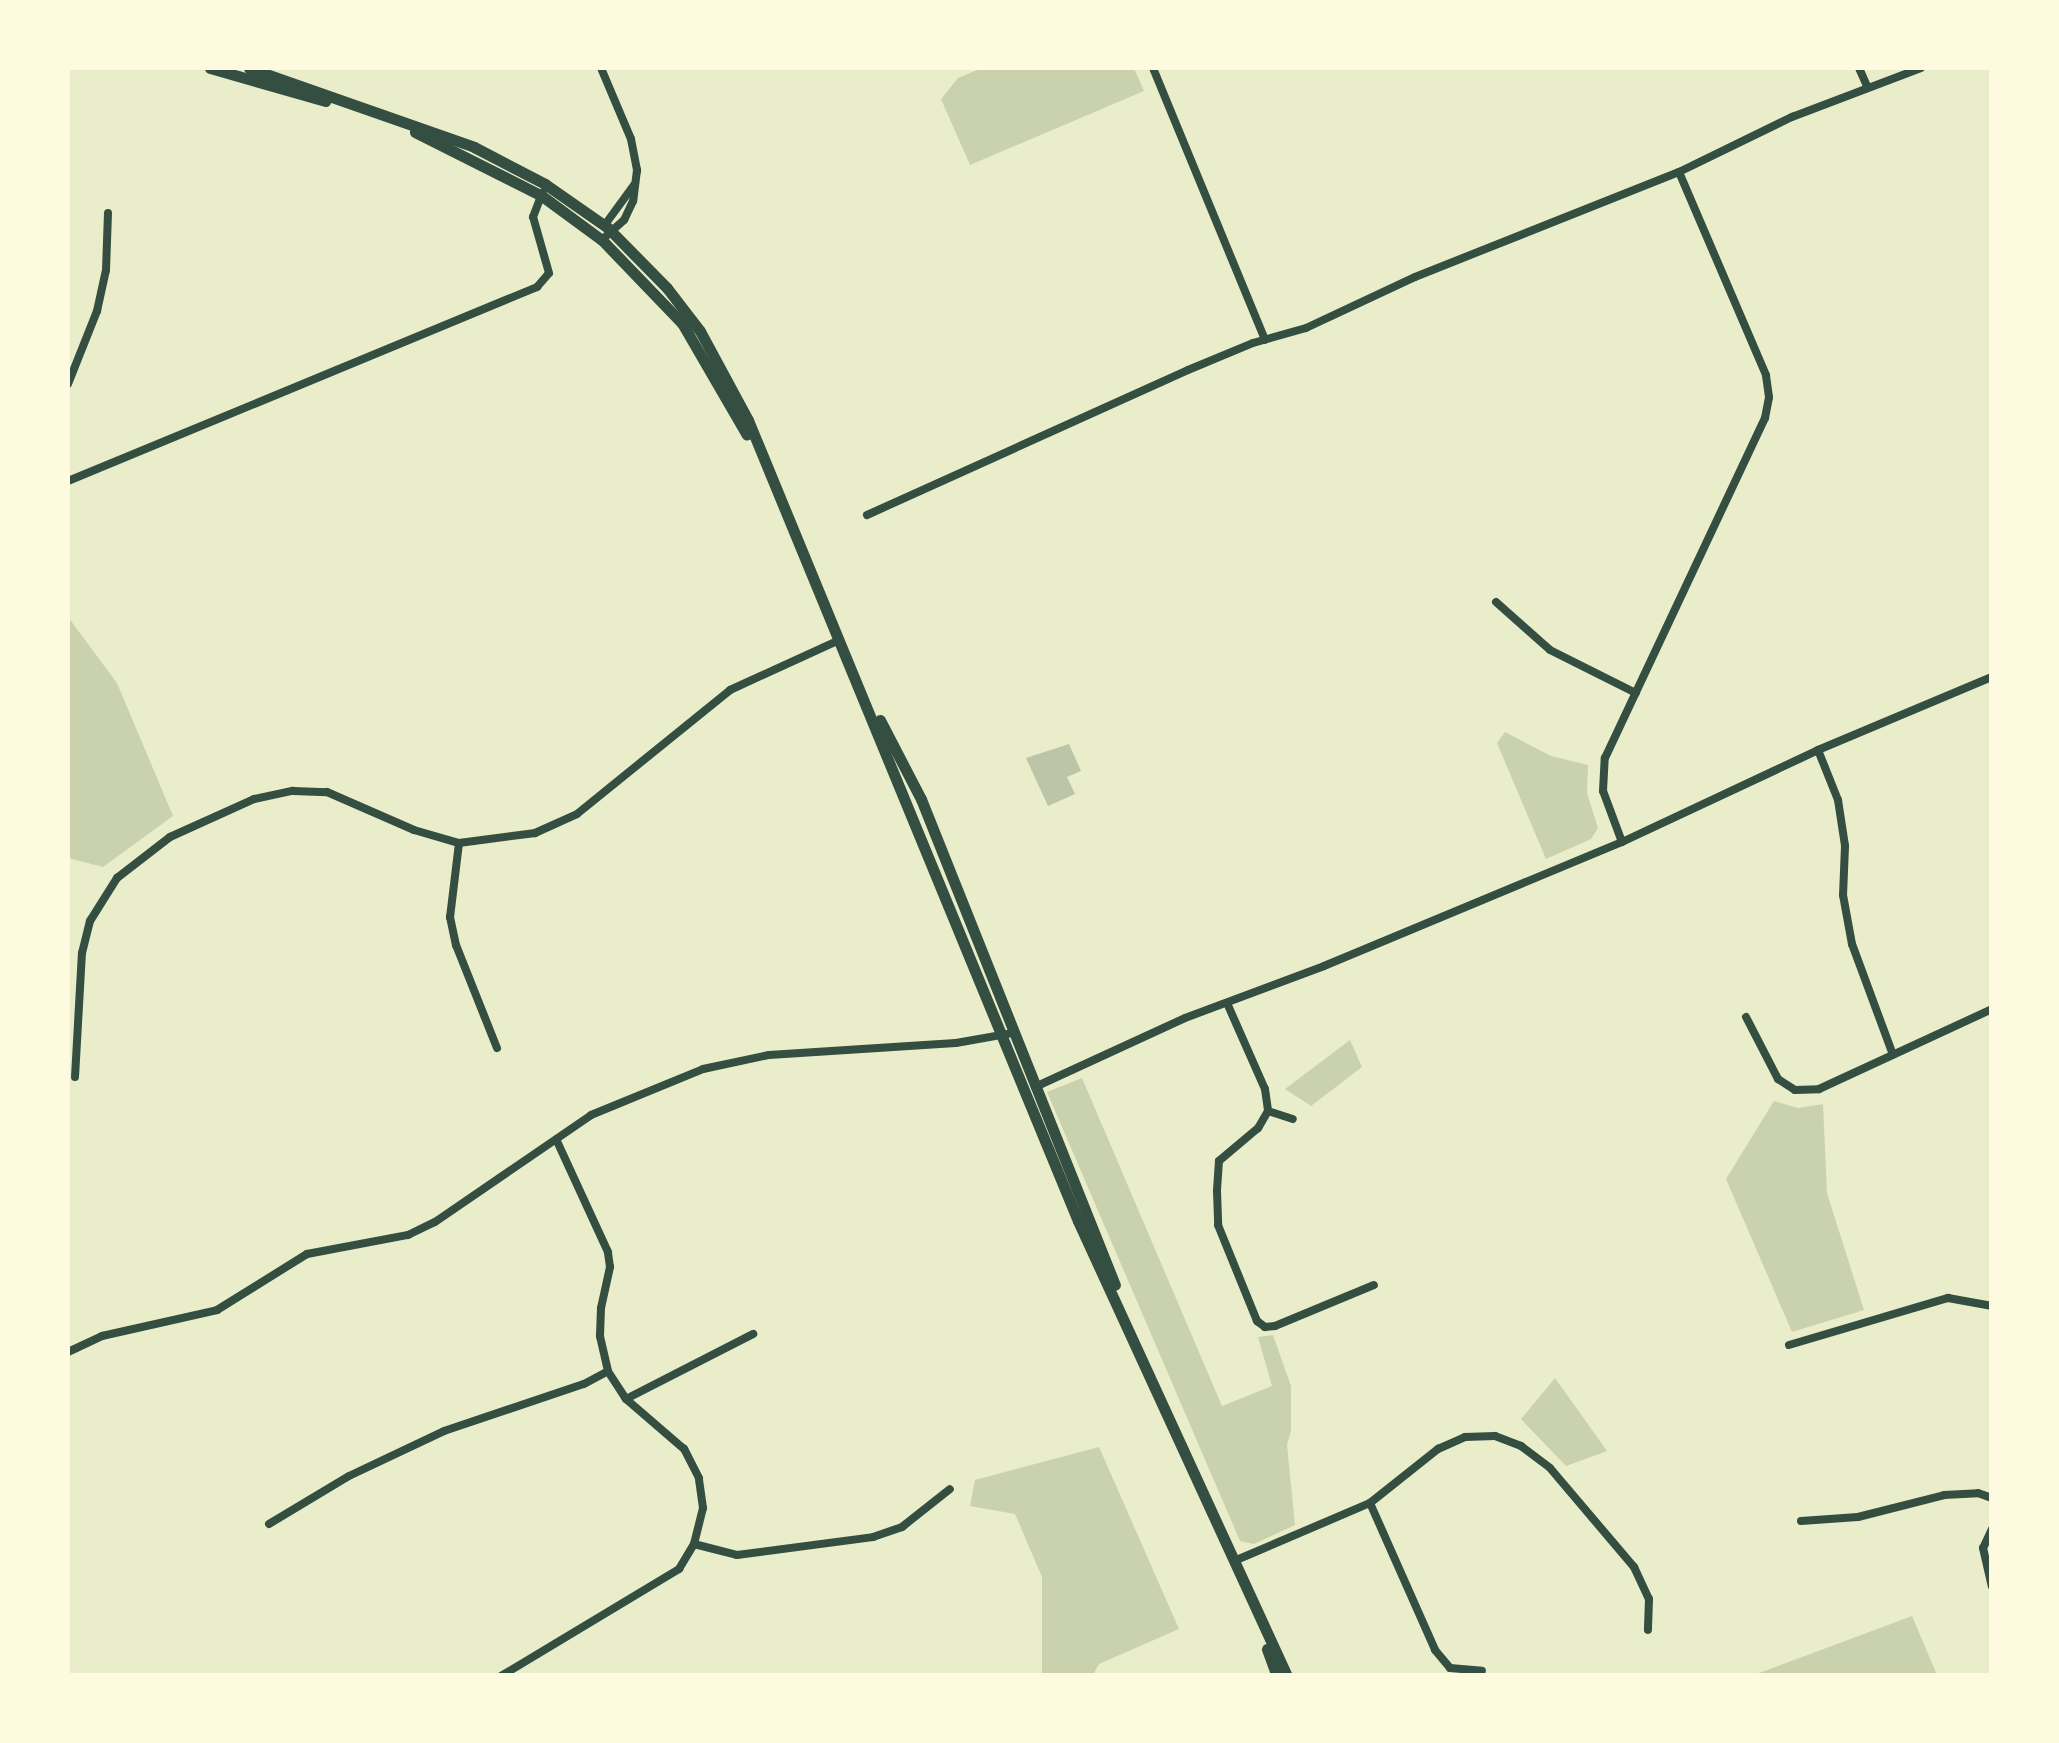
<!DOCTYPE html>
<style>
body{margin:0}
#map{position:relative;width:2059px;height:1743px;overflow:hidden;background:#e9edc9;font-family:Mulish,sans-serif}
div>[style]{position:absolute}
.green>*{inset:0;background:#cad2ad}
.building>*{inset:0;background:#bcc5a7}
.minor>*{height:8px;margin:-4px;padding:0 4px;transform-origin:4px;border-radius:4px;background:#344e41}
.primary>*{height:11px;margin:-5.5px;padding:0 5.5px;transform-origin:5.5px;border-radius:5.5px;background:#344e41}
span{translate:-50% -50%;white-space:nowrap;text-align:center;line-height:1.15;-webkit-text-stroke:8px #fefae0;paint-order:stroke}
.frame{position:absolute;inset:0;border:70px solid #fefae0;pointer-events:none}
</style>
<div id="map">
<div class="green">
<i style="clip-path:polygon(982px 68px,1134px 68px,1144px 91px,970px 165px,941px 99px,958px 78px)"></i>
<i style="clip-path:polygon(68px 617px,117px 683px,173px 816px,103px 867px,68px 858px)"></i>
<i style="clip-path:polygon(1505px 732px,1551px 756px,1588px 765px,1587px 793px,1598px 828px,1591px 839px,1546px 859px,1497px 743px)"></i>
<i style="clip-path:polygon(1350px 1040px,1362px 1067px,1311px 1106px,1285px 1089px)"></i>
<i style="clip-path:polygon(1082px 1078px,1222px 1406px,1272px 1386px,1258px 1337px,1273px 1335px,1291px 1386px,1291px 1431px,1287px 1445px,1295px 1525px,1254px 1544px,1240px 1541px,1047px 1092px)"></i>
<i style="clip-path:polygon(1774px 1101px,1798px 1108px,1823px 1104px,1827px 1193px,1864px 1310px,1792px 1332px,1726px 1179px)"></i>
<i style="clip-path:polygon(1555px 1378px,1607px 1451px,1566px 1466px,1521px 1419px)"></i>
<i style="clip-path:polygon(1099px 1447px,1179px 1629px,1099px 1664px,1093px 1675px,1042px 1675px,1042px 1577px,1015px 1514px,970px 1506px,975px 1480px)"></i>
<i style="clip-path:polygon(1912px 1616px,1937px 1675px,1754px 1675px)"></i>
</div>
<div class="building">
<i style="clip-path:polygon(1069px 744px,1081px 771px,1067px 777px,1075px 794px,1048px 806px,1026px 758px)"></i>
</div>
<div class="minor">
<i style="left:601px;top:68px;width:77px;rotate:67.1deg"></i>
<i style="left:631px;top:139px;width:32px;rotate:79deg"></i>
<i style="left:637px;top:170px;width:31px;rotate:97deg"></i>
<i style="left:633px;top:201px;width:21px;rotate:115deg"></i>
<i style="left:624px;top:220px;width:30px;rotate:138deg"></i>
<i style="left:1153px;top:68px;width:294px;rotate:67.6deg"></i>
<i style="left:1859px;top:68px;width:20px;rotate:66deg"></i>
<i style="left:604px;top:226px;width:51px;rotate:-53.8deg"></i>
<i style="left:68px;top:384px;width:79px;rotate:-68.3deg"></i>
<i style="left:97px;top:311px;width:42px;rotate:-77.6deg"></i>
<i style="left:106px;top:270px;width:57px;rotate:-88deg"></i>
<i style="left:68px;top:481px;width:508px;rotate:-22.47deg"></i>
<i style="left:537px;top:287px;width:18px;rotate:-49deg"></i>
<i style="left:549px;top:273px;width:58px;rotate:-105.9deg"></i>
<i style="left:533px;top:217px;width:26px;rotate:-69deg"></i>
<i style="left:867px;top:515px;width:352px;rotate:-24.3deg"></i>
<i style="left:1188px;top:370px;width:70px;rotate:-22.6deg"></i>
<i style="left:1253px;top:343px;width:55px;rotate:-15.8deg"></i>
<i style="left:1306px;top:328px;width:120px;rotate:-25.1deg"></i>
<i style="left:1415px;top:277px;width:284px;rotate:-21.7deg"></i>
<i style="left:1679px;top:172px;width:126px;rotate:-26deg"></i>
<i style="left:1792px;top:117px;width:138px;rotate:-20.8deg"></i>
<i style="left:1496px;top:602px;width:72px;rotate:41.6deg"></i>
<i style="left:1550px;top:650px;width:96px;rotate:26.6deg"></i>
<i style="left:1818px;top:750px;width:54px;rotate:68.2deg"></i>
<i style="left:1838px;top:800px;width:47px;rotate:81.3deg"></i>
<i style="left:1845px;top:846px;width:49px;rotate:92.3deg"></i>
<i style="left:1843px;top:895px;width:50px;rotate:79.6deg"></i>
<i style="left:1852px;top:944px;width:118px;rotate:69.7deg"></i>
<i style="left:1622px;top:842px;width:54px;rotate:-110.4deg"></i>
<i style="left:1603px;top:791px;width:33px;rotate:-87deg"></i>
<i style="left:1605px;top:758px;width:376px;rotate:-64.8deg"></i>
<i style="left:1765px;top:418px;width:21px;rotate:-79deg"></i>
<i style="left:1769px;top:397px;width:22px;rotate:-98deg"></i>
<i style="left:1766px;top:375px;width:221px;rotate:-113.2deg"></i>
<i style="left:459px;top:843px;width:75px;rotate:96.9deg"></i>
<i style="left:450px;top:917px;width:29px;rotate:78deg"></i>
<i style="left:456px;top:945px;width:111px;rotate:68.3deg"></i>
<i style="left:1227px;top:1003px;width:94px;rotate:66.2deg"></i>
<i style="left:1265px;top:1089px;width:22px;rotate:82deg"></i>
<i style="left:1268px;top:1111px;width:20px;rotate:120deg"></i>
<i style="left:1258px;top:1128px;width:51px;rotate:139.8deg"></i>
<i style="left:1219px;top:1161px;width:30px;rotate:94deg"></i>
<i style="left:1217px;top:1191px;width:34px;rotate:88deg"></i>
<i style="left:1218px;top:1225px;width:104px;rotate:67.9deg"></i>
<i style="left:1257px;top:1321px;width:10px;rotate:37deg"></i>
<i style="left:1265px;top:1327px;width:10px;rotate:-6deg"></i>
<i style="left:1275px;top:1326px;width:107px;rotate:-22.5deg"></i>
<i style="left:1746px;top:1017px;width:70px;rotate:62.7deg"></i>
<i style="left:1778px;top:1079px;width:20px;rotate:33deg"></i>
<i style="left:1795px;top:1090px;width:24px;rotate:-2deg"></i>
<i style="left:1819px;top:1089px;width:191px;rotate:-24.8deg"></i>
<i style="left:75px;top:1077px;width:124px;rotate:-86.8deg"></i>
<i style="left:82px;top:953px;width:33px;rotate:-76deg"></i>
<i style="left:90px;top:921px;width:51px;rotate:-57.9deg"></i>
<i style="left:117px;top:878px;width:67px;rotate:-37.7deg"></i>
<i style="left:170px;top:837px;width:92px;rotate:-24.3deg"></i>
<i style="left:254px;top:799px;width:40px;rotate:-12deg"></i>
<i style="left:293px;top:791px;width:34px;rotate:2deg"></i>
<i style="left:327px;top:792px;width:95px;rotate:23.6deg"></i>
<i style="left:414px;top:830px;width:47px;rotate:16.1deg"></i>
<i style="left:459px;top:843px;width:77px;rotate:-7.5deg"></i>
<i style="left:535px;top:833px;width:46px;rotate:-24.3deg"></i>
<i style="left:577px;top:814px;width:197px;rotate:-39deg"></i>
<i style="left:730px;top:690px;width:120px;rotate:-24.6deg"></i>
<i style="left:1035px;top:1087px;width:165px;rotate:-24.7deg"></i>
<i style="left:1185px;top:1018px;width:148px;rotate:-20.5deg"></i>
<i style="left:1324px;top:966px;width:323px;rotate:-22.6deg"></i>
<i style="left:1622px;top:842px;width:217px;rotate:-25.1deg"></i>
<i style="left:1818px;top:750px;width:189px;rotate:-22.8deg"></i>
<i style="left:1268px;top:1111px;width:26px;rotate:18deg"></i>
<i style="left:1789px;top:1345px;width:166px;rotate:-16.5deg"></i>
<i style="left:1948px;top:1298px;width:45px;rotate:10.3deg"></i>
<i style="left:68px;top:1352px;width:38px;rotate:-25deg"></i>
<i style="left:102px;top:1336px;width:118px;rotate:-12.7deg"></i>
<i style="left:217px;top:1310px;width:106px;rotate:-31.9deg"></i>
<i style="left:307px;top:1254px;width:103px;rotate:-10.7deg"></i>
<i style="left:408px;top:1235px;width:30px;rotate:-26deg"></i>
<i style="left:435px;top:1222px;width:189px;rotate:-34.4deg"></i>
<i style="left:591px;top:1115px;width:121px;rotate:-22.3deg"></i>
<i style="left:703px;top:1069px;width:67px;rotate:-12deg"></i>
<i style="left:769px;top:1055px;width:187px;rotate:-3.7deg"></i>
<i style="left:956px;top:1043px;width:58px;rotate:-10deg"></i>
<i style="left:626px;top:1399px;width:143px;rotate:-27.1deg"></i>
<i style="left:1370px;top:1503px;width:161px;rotate:66.1deg"></i>
<i style="left:1435px;top:1650px;width:23px;rotate:50deg"></i>
<i style="left:1450px;top:1668px;width:32px;rotate:5deg"></i>
<i style="left:1801px;top:1521px;width:57px;rotate:-4deg"></i>
<i style="left:1858px;top:1517px;width:89px;rotate:-14.3deg"></i>
<i style="left:1944px;top:1495px;width:34px;rotate:-3deg"></i>
<i style="left:1978px;top:1493px;width:15px;rotate:20deg"></i>
<i style="left:269px;top:1524px;width:93px;rotate:-31deg"></i>
<i style="left:349px;top:1476px;width:105px;rotate:-25.3deg"></i>
<i style="left:444px;top:1431px;width:148px;rotate:-18.6deg"></i>
<i style="left:584px;top:1384px;width:27px;rotate:-28deg"></i>
<i style="left:1992px;top:1529px;width:21px;rotate:115deg"></i>
<i style="left:1983px;top:1548px;width:39px;rotate:77deg"></i>
<i style="left:694px;top:1544px;width:44px;rotate:14.3deg"></i>
<i style="left:737px;top:1555px;width:137px;rotate:-7.5deg"></i>
<i style="left:873px;top:1537px;width:31px;rotate:-19deg"></i>
<i style="left:902px;top:1527px;width:61px;rotate:-38.4deg"></i>
<i style="left:1234px;top:1561px;width:148px;rotate:-23.1deg"></i>
<i style="left:1370px;top:1503px;width:87px;rotate:-38.5deg"></i>
<i style="left:1438px;top:1449px;width:30px;rotate:-24deg"></i>
<i style="left:1465px;top:1437px;width:30px;rotate:-2deg"></i>
<i style="left:1495px;top:1436px;width:28px;rotate:21deg"></i>
<i style="left:1521px;top:1446px;width:36px;rotate:37deg"></i>
<i style="left:1550px;top:1468px;width:130px;rotate:49.7deg"></i>
<i style="left:1634px;top:1567px;width:35px;rotate:65deg"></i>
<i style="left:1649px;top:1599px;width:31px;rotate:92deg"></i>
<i style="left:501px;top:1676px;width:208px;rotate:-31deg"></i>
<i style="left:679px;top:1569px;width:29px;rotate:-59deg"></i>
<i style="left:694px;top:1544px;width:37px;rotate:-76deg"></i>
<i style="left:703px;top:1508px;width:30px;rotate:-98deg"></i>
<i style="left:699px;top:1478px;width:33px;rotate:-117deg"></i>
<i style="left:684px;top:1449px;width:77px;rotate:-139.2deg"></i>
<i style="left:626px;top:1399px;width:33px;rotate:-123deg"></i>
<i style="left:608px;top:1371px;width:36px;rotate:-103deg"></i>
<i style="left:600px;top:1336px;width:28px;rotate:-88deg"></i>
<i style="left:601px;top:1308px;width:42px;rotate:-77.6deg"></i>
<i style="left:610px;top:1267px;width:15px;rotate:-98deg"></i>
<i style="left:608px;top:1252px;width:124px;rotate:-114.7deg"></i>
</div>
<div class="primary">
<i style="left:210px;top:68px;width:120px;rotate:16deg"></i>
<i style="left:249px;top:68px;width:238px;rotate:19.3deg"></i>
<i style="left:474px;top:147px;width:80px;rotate:27.5deg"></i>
<i style="left:545px;top:184px;width:77px;rotate:34.9deg"></i>
<i style="left:608px;top:228px;width:84px;rotate:45.5deg"></i>
<i style="left:667px;top:288px;width:54px;rotate:52.5deg"></i>
<i style="left:700px;top:331px;width:101px;rotate:61.7deg"></i>
<i style="left:748px;top:420px;width:866px;rotate:67.61deg"></i>
<i style="left:1078px;top:1221px;width:501px;rotate:65.33deg"></i>
<i style="left:415px;top:132px;width:142px;rotate:26.7deg"></i>
<i style="left:542px;top:196px;width:74px;rotate:36.3deg"></i>
<i style="left:602px;top:240px;width:115px;rotate:46.1deg"></i>
<i style="left:682px;top:323px;width:129px;rotate:59.9deg"></i>
<i style="left:880px;top:720px;width:89px;rotate:62.6deg"></i>
<i style="left:921px;top:799px;width:523px;rotate:68.24deg"></i>
<i style="left:1267px;top:1649px;width:29px;rotate:70deg"></i>
</div>
<div class="frame"></div>
</div>
